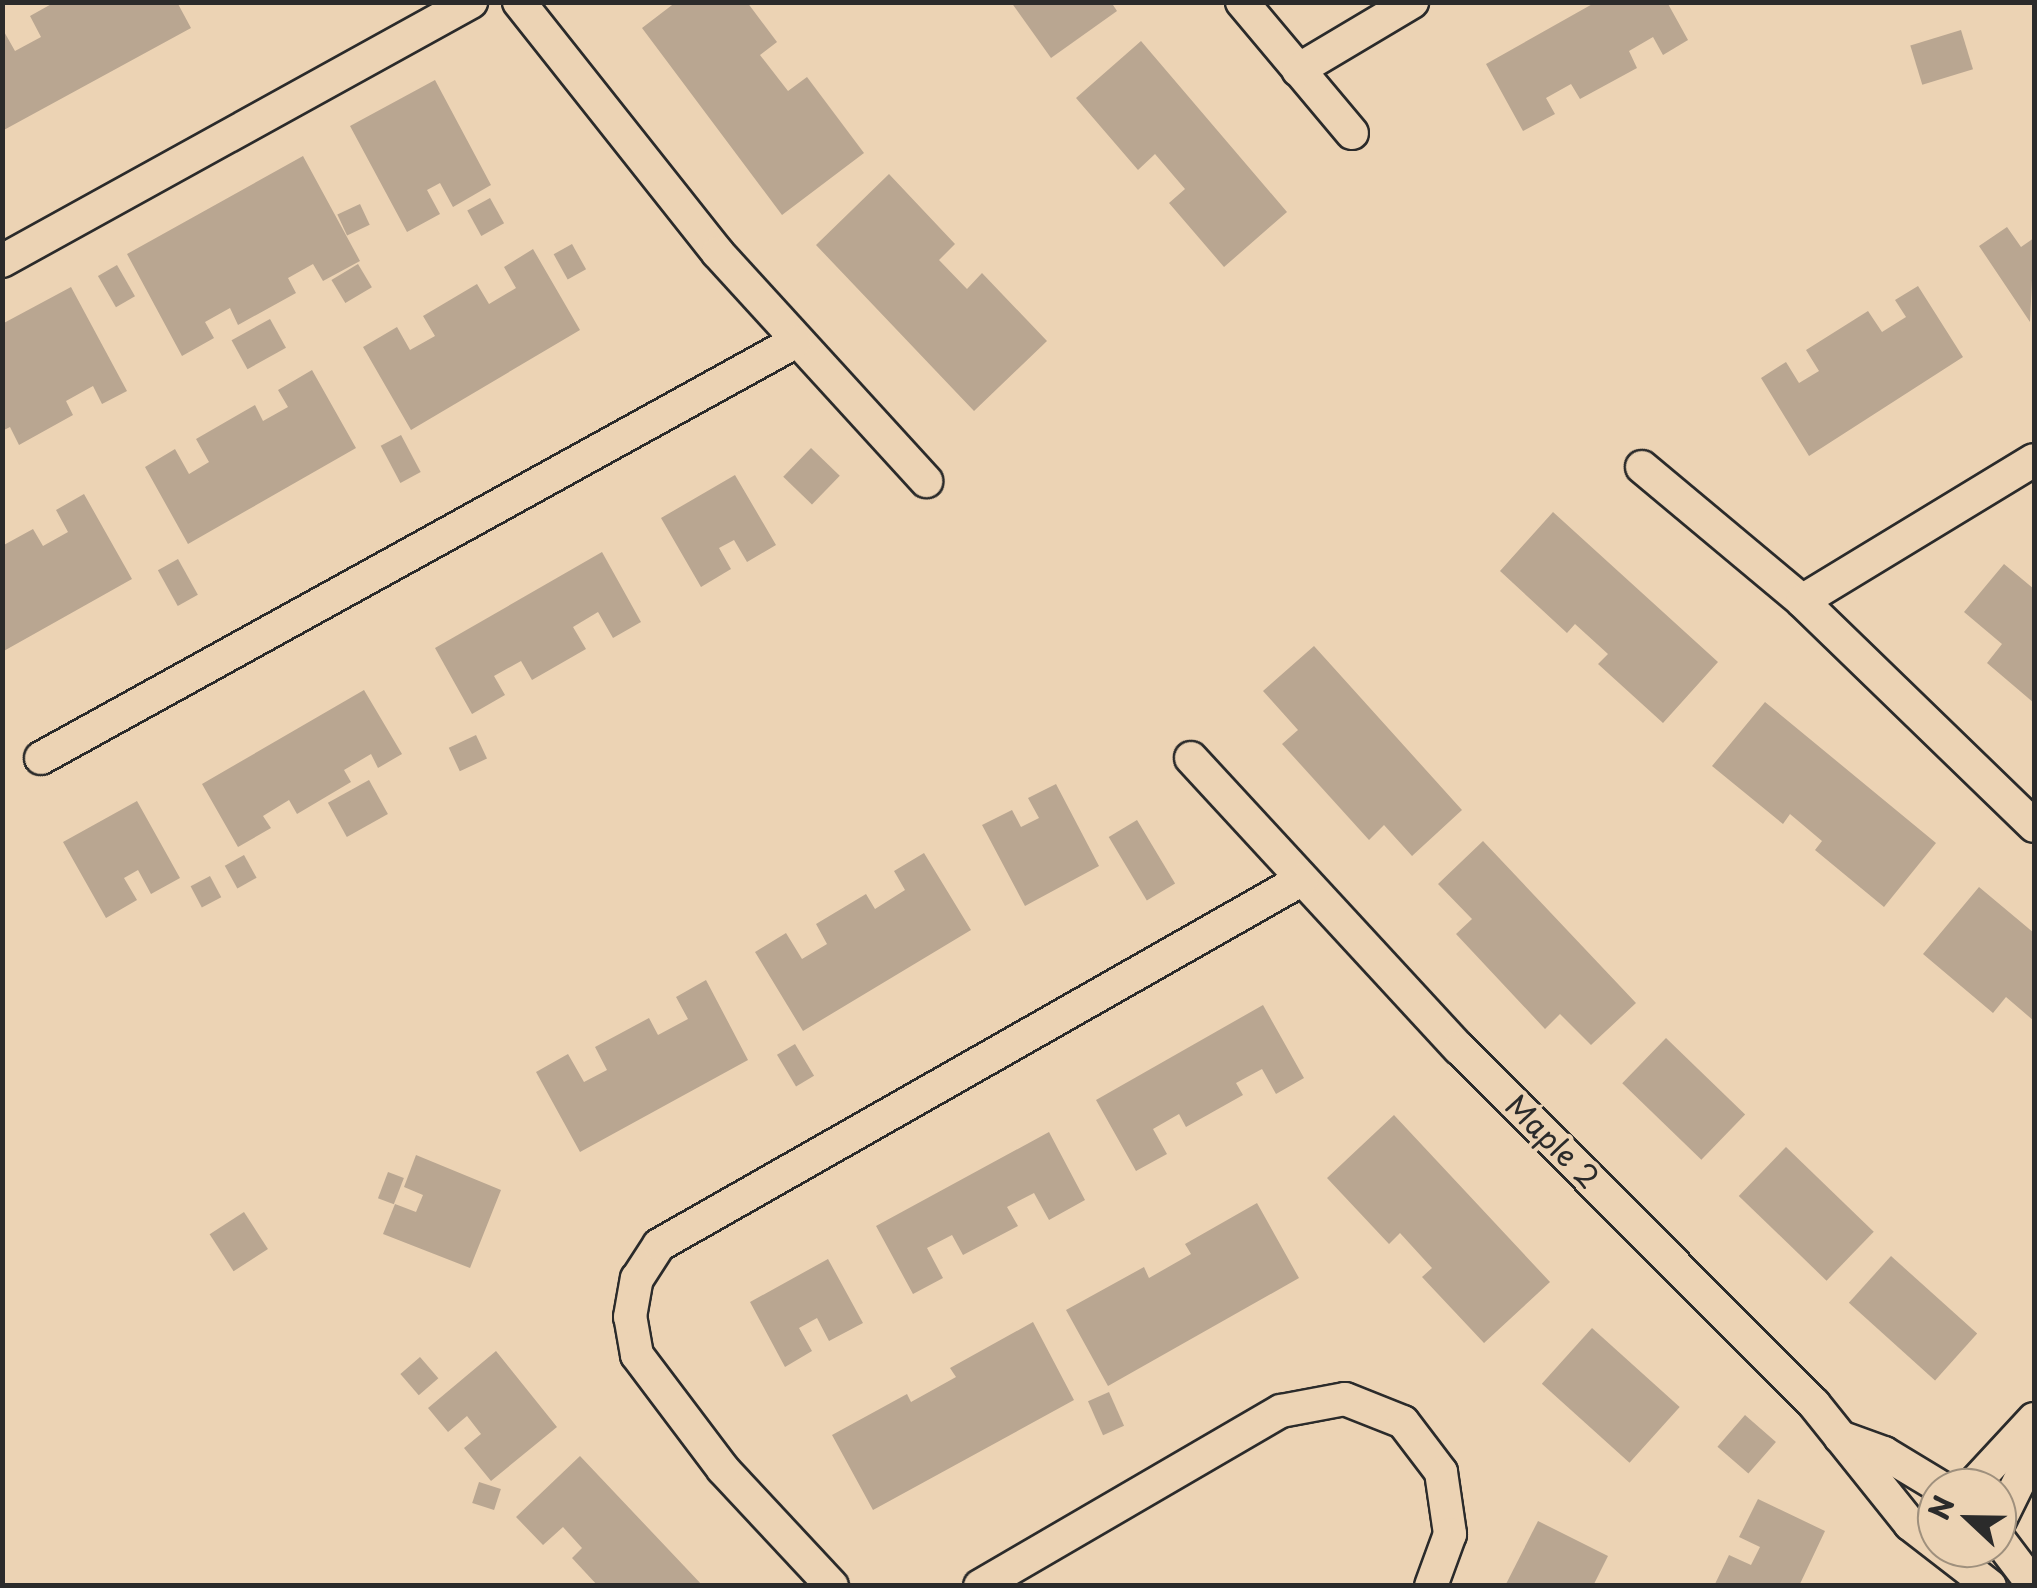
<!DOCTYPE html>
<style>
body{margin:0}
#map{position:relative;width:2037px;height:1588px;overflow:hidden;background:#ecd3b4;font-family:"Playpen Sans",sans-serif}
div>[style]{position:absolute}
.building>*{inset:0;background:#b9a691;transform-origin:0 0}
.roads{filter:drop-shadow(2px 0 #2b2b2b) drop-shadow(-2px 0 #2b2b2b) drop-shadow(0 2px #2b2b2b) drop-shadow(0 -2px #2b2b2b)}
.street>*{height:32px;margin:-16px;padding:0 16px;transform-origin:16px;border-radius:16px;background:#ecd3b4}
span{translate:-50% -50%;white-space:nowrap;text-align:center;line-height:1.15;-webkit-text-stroke:9px #ecd3b4;paint-order:stroke}
.street-label{font-size:30px;color:#2b2b2b}
.frame{position:absolute;inset:0;border:5px solid #2b2b2b;pointer-events:none}
.north{position:absolute;left:1917px;top:1468px;width:100px;height:100px;box-sizing:border-box;background:#ecd3b4;border:2px solid #9f907d;border-radius:50%;rotate:292deg;font-size:28px;font-weight:700;line-height:40px;text-align:center;color:#2b2b2b}
.north::after{content:'';display:block;margin:auto;width:35px;height:45px;background:#2b2b2b;clip-path:polygon(50% 0,100% 100%,50% 72%,0 100%)}
</style>
<div id="map">
<div class="building">
<i style="clip-path:polygon(55px 2px,177px 2px,191px 28px,2px 131px,2px 28px,15px 51px,41px 37px,30px 16px)"></i>
<i style="clip-path:polygon(676px 2px,747px 2px,777px 42px,760px 55px,788px 91px,807px 77px,864px 153px,782px 215px,642px 28px)"></i>
<i style="clip-path:polygon(1011px 2px,1111px 2px,1117px 11px,1051px 58px)"></i>
<i style="clip-path:polygon(1596px 2px,1667px 2px,1688px 40px,1663px 55px,1653px 37px,1629px 51px,1637px 68px,1580px 99px,1571px 84px,1546px 98px,1555px 114px,1523px 131px,1486px 64px)"></i>
<i style="left:1961px;top:30px;width:41px;height:53px;rotate:73deg"></i>
<i style="clip-path:polygon(1141px 41px,1287px 212px,1224px 267px,1169px 203px,1185px 189px,1155px 154px,1138px 170px,1076px 98px)"></i>
<i style="clip-path:polygon(435px 80px,491px 185px,453px 207px,440px 183px,427px 190px,440px 214px,407px 232px,350px 126px)"></i>
<i style="clip-path:polygon(303px 156px,360px 261px,323px 281px,313px 264px,288px 278px,296px 293px,238px 325px,230px 308px,205px 322px,214px 338px,182px 356px,127px 254px)"></i>
<i style="clip-path:polygon(889px 174px,955px 244px,939px 260px,967px 289px,982px 273px,1047px 341px,974px 411px,816px 245px)"></i>
<i style="left:490px;top:198px;width:29px;height:26px;rotate:61deg"></i>
<i style="left:360px;top:204px;width:23px;height:25px;rotate:65deg"></i>
<i style="clip-path:polygon(2007px 227px,2021px 247px,2034px 238px,2030px 322px,1979px 246px)"></i>
<i style="left:572px;top:244px;width:29px;height:21px;rotate:61deg"></i>
<i style="clip-path:polygon(533px 249px,580px 330px,411px 430px,363px 347px,397px 327px,410px 350px,435px 336px,423px 316px,477px 284px,489px 304px,516px 288px,504px 267px)"></i>
<i style="left:358px;top:264px;width:27px;height:31px;rotate:59deg"></i>
<i style="left:117px;top:265px;width:36px;height:22px;rotate:60deg"></i>
<i style="clip-path:polygon(1918px 286px,1963px 357px,1809px 456px,1761px 378px,1786px 362px,1799px 383px,1819px 371px,1806px 350px,1868px 311px,1882px 332px,1906px 317px,1895px 300px)"></i>
<i style="clip-path:polygon(71px 287px,127px 391px,102px 404px,93px 386px,66px 401px,73px 415px,19px 445px,10px 427px,2px 431px,2px 324px)"></i>
<i style="left:270px;top:319px;width:33px;height:44px;rotate:61deg"></i>
<i style="clip-path:polygon(312px 370px,356px 448px,188px 544px,145px 467px,175px 449px,189px 474px,209px 462px,196px 439px,255px 405px,263px 421px,288px 407px,278px 390px)"></i>
<i style="left:401px;top:435px;width:42px;height:23px;rotate:62deg"></i>
<i style="left:811px;top:448px;width:40px;height:40px;rotate:44deg"></i>
<i style="clip-path:polygon(735px 475px,776px 545px,747px 562px,734px 540px,719px 548px,731px 569px,701px 587px,661px 518px)"></i>
<i style="clip-path:polygon(84px 494px,132px 579px,2px 652px,2px 546px,33px 529px,43px 546px,68px 532px,56px 510px)"></i>
<i style="clip-path:polygon(1553px 512px,1718px 662px,1663px 723px,1598px 664px,1608px 654px,1575px 624px,1567px 633px,1500px 571px)"></i>
<i style="clip-path:polygon(602px 552px,641px 622px,613px 638px,598px 612px,573px 627px,586px 649px,532px 680px,521px 661px,494px 676px,505px 695px,472px 714px,435px 648px)"></i>
<i style="left:178px;top:559px;width:41px;height:23px;rotate:61deg"></i>
<i style="clip-path:polygon(2004px 564px,2034px 589px,2034px 703px,1987px 663px,2002px 644px,1964px 612px)"></i>
<i style="clip-path:polygon(1314px 646px,1462px 810px,1412px 856px,1384px 825px,1369px 840px,1282px 744px,1298px 730px,1263px 691px)"></i>
<i style="clip-path:polygon(364px 690px,402px 754px,378px 768px,371px 754px,344px 770px,351px 782px,297px 814px,289px 800px,263px 816px,271px 828px,238px 847px,202px 784px)"></i>
<i style="clip-path:polygon(1765px 702px,1936px 843px,1884px 907px,1815px 850px,1822px 841px,1790px 814px,1783px 824px,1712px 766px)"></i>
<i style="left:476px;top:735px;width:26px;height:30px;rotate:65deg"></i>
<i style="left:369px;top:780px;width:39px;height:47px;rotate:61deg"></i>
<i style="clip-path:polygon(1056px 784px,1099px 866px,1025px 906px,982px 825px,1012px 810px,1021px 827px,1039px 818px,1028px 798px)"></i>
<i style="clip-path:polygon(137px 801px,180px 878px,151px 894px,138px 870px,124px 878px,137px 900px,106px 918px,63px 842px)"></i>
<i style="left:1137px;top:820px;width:74px;height:33px;rotate:59deg"></i>
<i style="clip-path:polygon(1483px 841px,1636px 1003px,1591px 1045px,1560px 1014px,1545px 1029px,1456px 934px,1472px 919px,1438px 884px)"></i>
<i style="clip-path:polygon(924px 853px,971px 930px,803px 1031px,755px 952px,786px 933px,802px 959px,827px 944px,816px 924px,866px 894px,875px 909px,905px 890px,894px 871px)"></i>
<i style="left:244px;top:855px;width:26px;height:22px;rotate:61deg"></i>
<i style="left:210px;top:876px;width:24px;height:22px;rotate:62deg"></i>
<i style="clip-path:polygon(1979px 887px,2034px 933px,2034px 1021px,2006px 997px,1993px 1013px,1923px 954px)"></i>
<i style="clip-path:polygon(706px 980px,748px 1060px,580px 1152px,536px 1072px,568px 1054px,584px 1082px,607px 1070px,595px 1047px,649px 1018px,658px 1035px,688px 1019px,676px 997px)"></i>
<i style="clip-path:polygon(1263px 1005px,1304px 1078px,1276px 1094px,1262px 1069px,1236px 1083px,1243px 1095px,1186px 1127px,1179px 1114px,1153px 1129px,1167px 1154px,1136px 1171px,1096px 1100px)"></i>
<i style="left:1666px;top:1038px;width:110px;height:63px;rotate:44deg"></i>
<i style="left:795px;top:1044px;width:37px;height:21px;rotate:59deg"></i>
<i style="clip-path:polygon(1394px 1115px,1550px 1282px,1484px 1343px,1422px 1277px,1432px 1268px,1400px 1233px,1389px 1244px,1327px 1178px)"></i>
<i style="clip-path:polygon(1049px 1132px,1085px 1200px,1049px 1220px,1034px 1193px,1007px 1207px,1018px 1226px,963px 1255px,952px 1235px,927px 1248px,943px 1278px,913px 1294px,876px 1226px)"></i>
<i style="left:1786px;top:1147px;width:122px;height:68px;rotate:44deg"></i>
<i style="clip-path:polygon(416px 1155px,501px 1190px,470px 1268px,383px 1234px,395px 1204px,416px 1212px,423px 1195px,404px 1187px)"></i>
<i style="left:388px;top:1172px;width:17px;height:28px;rotate:21deg"></i>
<i style="clip-path:polygon(1257px 1203px,1299px 1278px,1108px 1386px,1066px 1310px,1144px 1267px,1149px 1278px,1191px 1254px,1185px 1244px)"></i>
<i style="left:244px;top:1212px;width:44px;height:41px;rotate:57deg"></i>
<i style="left:1891px;top:1256px;width:116px;height:63px;rotate:42deg"></i>
<i style="clip-path:polygon(828px 1259px,863px 1323px,829px 1341px,817px 1318px,799px 1328px,812px 1351px,785px 1367px,750px 1302px)"></i>
<i style="clip-path:polygon(1033px 1322px,1074px 1400px,873px 1510px,832px 1435px,907px 1394px,911px 1402px,956px 1377px,950px 1368px)"></i>
<i style="left:1592px;top:1328px;width:118px;height:75px;rotate:42deg"></i>
<i style="clip-path:polygon(496px 1351px,557px 1427px,491px 1481px,464px 1448px,481px 1434px,467px 1416px,448px 1432px,428px 1408px)"></i>
<i style="left:420px;top:1357px;width:28px;height:26px;rotate:49deg"></i>
<i style="left:1109px;top:1392px;width:37px;height:23px;rotate:66deg"></i>
<i style="left:1745px;top:1415px;width:41px;height:42px;rotate:41deg"></i>
<i style="clip-path:polygon(580px 1456px,703px 1586px,598px 1586px,572px 1558px,582px 1548px,563px 1527px,543px 1545px,516px 1517px)"></i>
<i style="left:479px;top:1482px;width:23px;height:22px;rotate:18deg"></i>
<i style="clip-path:polygon(1758px 1499px,1825px 1531px,1799px 1586px,1714px 1586px,1729px 1555px,1751px 1565px,1760px 1547px,1739px 1537px)"></i>
<i style="clip-path:polygon(1538px 1521px,1608px 1556px,1593px 1586px,1505px 1586px)"></i>
</div>
<div class="roads">
<div class="street">
<i style="left:519px;top:2px;width:320px;rotate:51.6deg"></i>
<i style="left:718px;top:253px;width:309px;rotate:47.6deg"></i>
<i style="left:1242px;top:2px;width:171px;rotate:50deg"></i>
<i style="left:1298px;top:70px;width:133px;rotate:-30.8deg"></i>
<i style="left:2px;top:261px;width:536px;rotate:-28.91deg"></i>
<i style="left:1642px;top:467px;width:209px;rotate:39.9deg"></i>
<i style="left:1802px;top:601px;width:323px;rotate:44.1deg"></i>
<i style="left:1802px;top:601px;width:271px;rotate:-31.3deg"></i>
<i style="left:41px;top:758px;width:861px;rotate:-28.89deg"></i>
<i style="left:1191px;top:758px;width:395px;rotate:47.3deg"></i>
<i style="left:1459px;top:1048px;width:503px;rotate:45.08deg"></i>
<i style="left:1814px;top:1404px;width:154px;rotate:51.3deg"></i>
<i style="left:1910px;top:1524px;width:101px;rotate:37.8deg"></i>
<i style="left:1840px;top:1437px;width:47px;rotate:20deg"></i>
<i style="left:1884px;top:1453px;width:68px;rotate:31.1deg"></i>
<i style="left:1970px;top:1488px;width:94px;rotate:-47.2deg"></i>
<i style="left:1997px;top:1526px;width:84px;rotate:-63.7deg"></i>
<i style="left:1997px;top:1537px;width:61px;rotate:52.9deg"></i>
<i style="left:832px;top:1586px;width:160px;rotate:-133deg"></i>
<i style="left:723px;top:1469px;width:143px;rotate:-127deg"></i>
<i style="left:637px;top:1355px;width:39px;rotate:-100deg"></i>
<i style="left:630px;top:1317px;width:39px;rotate:-80deg"></i>
<i style="left:637px;top:1279px;width:40px;rotate:-57.1deg"></i>
<i style="left:659px;top:1245px;width:739px;rotate:-29.62deg"></i>
<i style="left:980px;top:1586px;width:348px;rotate:-30.2deg"></i>
<i style="left:1281px;top:1411px;width:65px;rotate:-10.6deg"></i>
<i style="left:1345px;top:1399px;width:62px;rotate:21.6deg"></i>
<i style="left:1403px;top:1422px;width:63px;rotate:52.8deg"></i>
<i style="left:1441px;top:1472px;width:63px;rotate:81.7deg"></i>
<i style="left:1450px;top:1534px;width:55px;rotate:110.1deg"></i>
</div>
</div>
<div class="street-label">
<span style="left:1553px;top:1141px;rotate:45deg">Maple 2</span>
</div>
<div class="frame"></div>
<div class="north">N</div>
</div>
